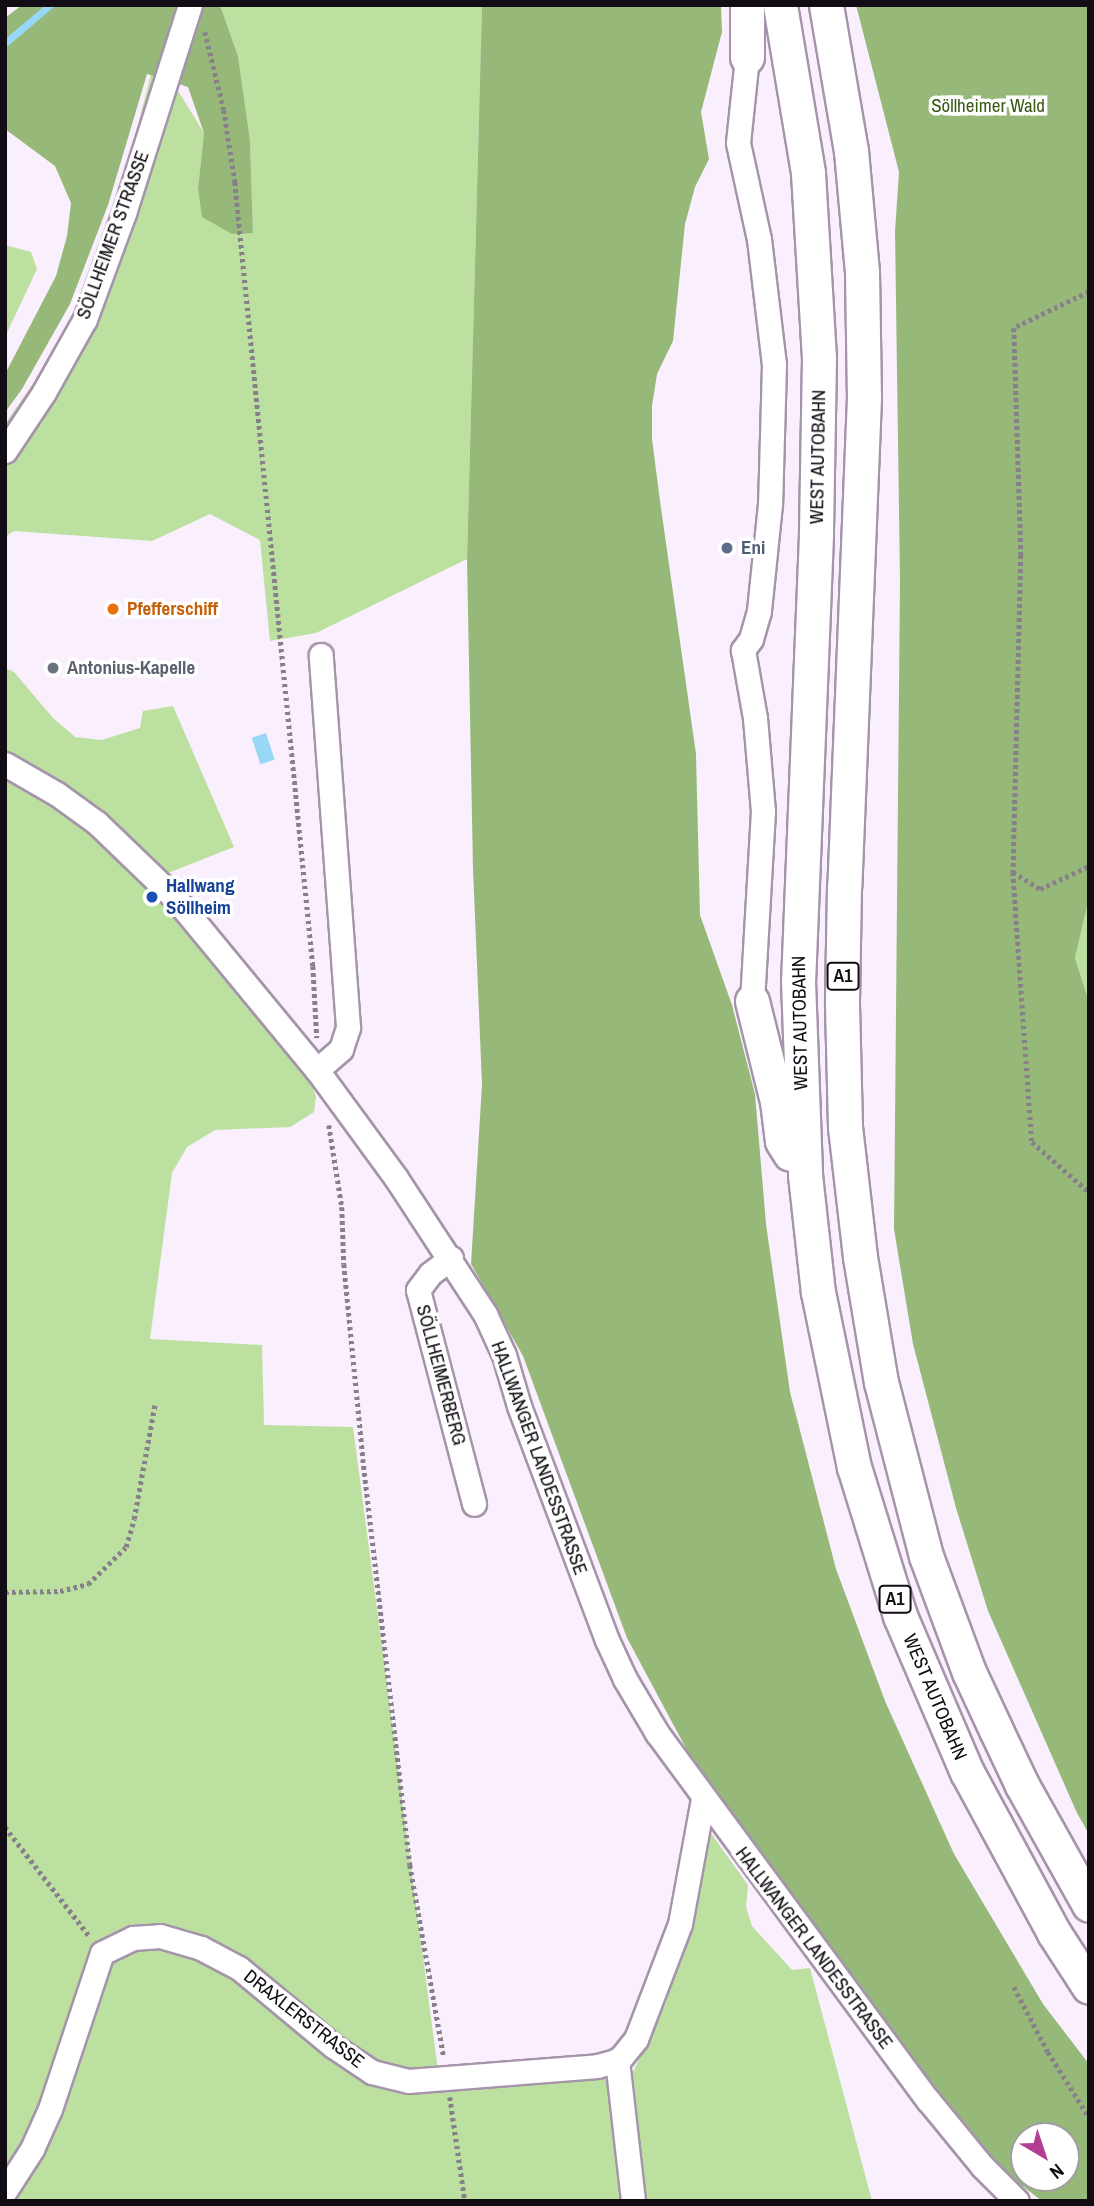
<!DOCTYPE html>
<meta charset="utf-8">
<style>
body{margin:0}
#map{position:relative;width:1094px;height:2206px;overflow:hidden;background:#faeffd;font-family:"Archivo Narrow",sans-serif}
div>[style]{position:absolute}
.green>*{inset:0;background:#bce09f}
.forest>*{inset:0;background:#96b979}
.water>*{inset:0;background:#98d7f6;transform-origin:0 0}
.stream>*{height:7px;margin:-3.5px;padding:0 3.5px;transform-origin:3.5px;border-radius:3.5px;background:#98d7f6}
.path>*{height:4.5px;margin-top:-2.25px;transform-origin:0;background:repeating-linear-gradient(90deg,#877f8a 0 3.5px,transparent 0 7px)}
.roads{filter:drop-shadow(2px 0 #a594aa) drop-shadow(-2px 0 #a594aa) drop-shadow(0 2px #a594aa) drop-shadow(0 -2px #a594aa)}
.minor>*{height:23px;margin:-11.5px;padding:0 11.5px;transform-origin:11.5px;border-radius:11.5px;background:#fff}
.highway>*{height:33px;margin:-16.5px;padding:0 16.5px;transform-origin:16.5px;border-radius:16.5px;background:#fff}
.dots>*{width:19px;height:19px;translate:-50% -50%;box-sizing:border-box;border:4px solid #fff;border-radius:50%}
span{translate:-50% -50%;white-space:nowrap;text-align:center;line-height:1.15;-webkit-text-stroke:7px #fff;paint-order:stroke}
.shield-label span{padding:2px 5px;background:#fff;border:2px solid;border-radius:5px;-webkit-text-stroke-width:0}
.shield-label{font-size:18px;color:#120c14;font-weight:700}
.park-label{font-size:19px;color:#3a5b18}
.street-label{font-size:19px;color:#120c14}
.service-label{font-size:19px;color:#4e5e75;font-weight:700}
.left{translate:0 -50%;text-align:left}
.food-label{font-size:19px;color:#c56008;font-weight:700}
.worship-label{font-size:19px;color:#5b616d;font-weight:700}
.transit-label{font-size:19px;color:#164399;font-weight:700}
.frame{position:absolute;inset:0;border:7px solid #120c14;pointer-events:none}
.north{position:absolute;left:1010px;top:2122px;width:70px;height:70px;box-sizing:border-box;background:#fff;border:2px solid #a09ea1;border-radius:50%;rotate:141deg;font-size:19px;font-weight:700;line-height:28px;text-align:center;color:#120c14}
.north::after{content:'';display:block;margin:auto;width:24px;height:32px;background:#b33d94;clip-path:polygon(50% 0,100% 100%,50% 72%,0 100%)}
</style>
<div id="map">
<div class="green">
<i style="clip-path:polygon(220px 5px,482px 5px,467px 559px,316px 633px,270px 641px,260px 540px,210px 514px,152px 541px,14px 531px,5px 537px,5px 424px,37px 378px,77px 308px,101px 247px,129px 160px,156px 55px,204px 133px,198px 188px,253px 233px,250px 140px,238px 56px)"></i>
<i style="clip-path:polygon(5px 245px,31px 252px,37px 269px,5px 337px)"></i>
<i style="clip-path:polygon(5px 668px,14px 672px,53px 718px,75px 737px,102px 740px,140px 728px,143px 711px,173px 706px,234px 847px,145px 882px,227px 975px,310px 1080px,316px 1097px,314px 1112px,290px 1127px,215px 1130px,187px 1147px,172px 1173px,150px 1339px,262px 1345px,264px 1425px,353px 1427px,440px 2086px,581px 2074px,631px 2076px,665px 2005px,689px 1921px,710px 1832px,748px 1885px,746px 1907px,752px 1926px,792px 1970px,810px 1968px,872px 2201px,5px 2201px)"></i>
<i style="clip-path:polygon(1089px 898px,1089px 1002px,1075px 958px)"></i>
</div>
<div class="forest">
<i style="clip-path:polygon(22px 5px,220px 5px,238px 56px,250px 140px,253px 233px,232px 234px,202px 217px,198px 188px,204px 133px,188px 87px,147px 74px,108px 205px,70px 304px,22px 389px,6px 411px,5px 374px,56px 276px,67px 236px,71px 203px,55px 166px,5px 129px,5px 18px)"></i>
<i style="clip-path:polygon(evenodd,482px 5px,721px 5px,722px 32px,701px 112px,709px 159px,695px 187px,685px 224px,673px 341px,657px 374px,652px 406px,652px 439px,660px 501px,696px 754px,700px 915px,732px 1005px,755px 1094px,766px 1224px,790px 1392px,836px 1569px,885px 1701px,954px 1854px,1043px 2004px,1089px 2064px,1089px 2201px,1042px 2201px,1003px 2171px,923px 2073px,689px 1754px,627px 1638px,523px 1356px,471px 1264px,482px 1085px,473px 869px,467px 559px,482px 5px,1024px 2136px,1066px 2136px,1066px 2178px,1024px 2178px,1024px 2136px)"></i>
<i style="clip-path:polygon(856px 5px,1089px 5px,1089px 898px,1075px 958px,1089px 1002px,1089px 1834px,1077px 1813px,988px 1611px,956px 1508px,913px 1344px,894px 1229px,900px 581px,895px 231px,899px 172px)"></i>
</div>
<div class="water">
<i style="left:266px;top:733px;width:28px;height:15px;rotate:72deg"></i>
</div>
<div class="stream">
<i style="left:5px;top:43px;width:59px;rotate:-40.2deg"></i>
</div>
<div class="path">
<i style="left:205px;top:32px;width:80px;rotate:76.3deg"></i>
<i style="left:224px;top:110px;width:73px;rotate:81.3deg"></i>
<i style="left:235px;top:182px;width:788px;rotate:84.32deg"></i>
<i style="left:313px;top:966px;width:72px;rotate:86.8deg"></i>
<i style="left:1089px;top:292px;width:83px;rotate:154.4deg"></i>
<i style="left:1014px;top:328px;width:227px;rotate:88.2deg"></i>
<i style="left:1021px;top:555px;width:317px;rotate:91.4deg"></i>
<i style="left:1013px;top:872px;width:271px;rotate:86deg"></i>
<i style="left:1032px;top:1142px;width:76px;rotate:41.3deg"></i>
<i style="left:1013px;top:872px;width:32px;rotate:32deg"></i>
<i style="left:1040px;top:889px;width:54px;rotate:-25.1deg"></i>
<i style="left:329px;top:1125px;width:83px;rotate:81deg"></i>
<i style="left:342px;top:1207px;width:57px;rotate:88deg"></i>
<i style="left:344px;top:1264px;width:196px;rotate:84.4deg"></i>
<i style="left:363px;top:1459px;width:409px;rotate:83.4deg"></i>
<i style="left:410px;top:1865px;width:195px;rotate:80deg"></i>
<i style="left:5px;top:1592px;width:55px;rotate:-1deg"></i>
<i style="left:60px;top:1591px;width:29px;rotate:-14deg"></i>
<i style="left:88px;top:1584px;width:53px;rotate:-44.2deg"></i>
<i style="left:126px;top:1547px;width:29px;rotate:-74deg"></i>
<i style="left:134px;top:1519px;width:118px;rotate:-79.7deg"></i>
<i style="left:5px;top:1827px;width:139px;rotate:52.3deg"></i>
<i style="left:1014px;top:1987px;width:73px;rotate:62.4deg"></i>
<i style="left:1048px;top:2052px;width:77px;rotate:57.8deg"></i>
<i style="left:450px;top:2097px;width:105px;rotate:81.8deg"></i>
</div>
<div class="roads">
<div class="minor">
<i style="left:747px;top:57px;width:86px;rotate:96deg"></i>
<i style="left:738px;top:143px;width:98px;rotate:77.7deg"></i>
<i style="left:759px;top:239px;width:126px;rotate:83.2deg"></i>
<i style="left:774px;top:364px;width:140px;rotate:91.6deg"></i>
<i style="left:770px;top:504px;width:108px;rotate:95.9deg"></i>
<i style="left:759px;top:611px;width:29px;rotate:106deg"></i>
<i style="left:751px;top:639px;width:14px;rotate:126deg"></i>
<i style="left:743px;top:650px;width:69px;rotate:80deg"></i>
<i style="left:755px;top:718px;width:93px;rotate:85.1deg"></i>
<i style="left:763px;top:811px;width:190px;rotate:93.3deg"></i>
<i style="left:5px;top:451px;width:71px;rotate:-56.5deg"></i>
<i style="left:44px;top:392px;width:84px;rotate:-60.7deg"></i>
<i style="left:85px;top:319px;width:113px;rotate:-69.8deg"></i>
<i style="left:124px;top:213px;width:218px;rotate:-72.4deg"></i>
<i style="left:5px;top:764px;width:60px;rotate:30deg"></i>
<i style="left:57px;top:794px;width:49px;rotate:35.9deg"></i>
<i style="left:97px;top:823px;width:108px;rotate:43.9deg"></i>
<i style="left:175px;top:898px;width:223px;rotate:50.5deg"></i>
<i style="left:317px;top:1070px;width:134px;rotate:53.8deg"></i>
<i style="left:396px;top:1178px;width:163px;rotate:56.8deg"></i>
<i style="left:485px;top:1314px;width:45px;rotate:65.1deg"></i>
<i style="left:504px;top:1355px;width:53px;rotate:73.6deg"></i>
<i style="left:519px;top:1406px;width:250px;rotate:69.4deg"></i>
<i style="left:607px;top:1640px;width:43px;rotate:65.2deg"></i>
<i style="left:625px;top:1679px;width:63px;rotate:59.3deg"></i>
<i style="left:657px;top:1733px;width:456px;rotate:53.6deg"></i>
<i style="left:928px;top:2100px;width:85px;rotate:50.7deg"></i>
<i style="left:982px;top:2166px;width:49px;rotate:45deg"></i>
<i style="left:317px;top:1070px;width:32px;rotate:-41deg"></i>
<i style="left:341px;top:1049px;width:23px;rotate:-72deg"></i>
<i style="left:348px;top:1027px;width:373px;rotate:-94.2deg"></i>
<i style="left:451px;top:1258px;width:26px;rotate:143deg"></i>
<i style="left:430px;top:1274px;width:20px;rotate:127deg"></i>
<i style="left:418px;top:1290px;width:221px;rotate:75.3deg"></i>
<i style="left:617px;top:2060px;width:142px;rotate:83.5deg"></i>
<i style="left:5px;top:2191px;width:50px;rotate:-57.3deg"></i>
<i style="left:32px;top:2149px;width:44px;rotate:-65.8deg"></i>
<i style="left:50px;top:2109px;width:164px;rotate:-71.6deg"></i>
<i style="left:102px;top:1953px;width:34px;rotate:-26deg"></i>
<i style="left:133px;top:1938px;width:27px;rotate:-4deg"></i>
<i style="left:160px;top:1936px;width:43px;rotate:16.3deg"></i>
<i style="left:201px;top:1948px;width:43px;rotate:27.8deg"></i>
<i style="left:239px;top:1968px;width:122px;rotate:39.7deg"></i>
<i style="left:333px;top:2046px;width:47px;rotate:33.7deg"></i>
<i style="left:372px;top:2072px;width:37px;rotate:14deg"></i>
<i style="left:408px;top:2081px;width:190px;rotate:-4.5deg"></i>
<i style="left:597px;top:2066px;width:23px;rotate:-15deg"></i>
<i style="left:619px;top:2060px;width:27px;rotate:-51deg"></i>
<i style="left:636px;top:2039px;width:123px;rotate:-69.1deg"></i>
<i style="left:680px;top:1924px;width:127px;rotate:-79.6deg"></i>
</div>
<div class="highway">
<i style="left:780px;top:5px;width:170px;rotate:80.5deg"></i>
<i style="left:808px;top:173px;width:185px;rotate:86.6deg"></i>
<i style="left:819px;top:358px;width:177px;rotate:91deg"></i>
<i style="left:816px;top:535px;width:446px;rotate:92.3deg"></i>
<i style="left:798px;top:981px;width:194px;rotate:87.9deg"></i>
<i style="left:805px;top:1175px;width:118px;rotate:83.7deg"></i>
<i style="left:818px;top:1292px;width:179px;rotate:78.4deg"></i>
<i style="left:854px;top:1467px;width:156px;rotate:72.8deg"></i>
<i style="left:900px;top:1616px;width:170px;rotate:66.8deg"></i>
<i style="left:967px;top:1772px;width:183px;rotate:61.6deg"></i>
<i style="left:1054px;top:1933px;width:64px;rotate:57.1deg"></i>
<i style="left:826px;top:5px;width:148px;rotate:80.3deg"></i>
<i style="left:851px;top:151px;width:121px;rotate:84.8deg"></i>
<i style="left:862px;top:272px;width:125px;rotate:89.1deg"></i>
<i style="left:864px;top:397px;width:489px;rotate:92.3deg"></i>
<i style="left:844px;top:886px;width:118px;rotate:91deg"></i>
<i style="left:842px;top:1004px;width:123px;rotate:88.6deg"></i>
<i style="left:845px;top:1127px;width:131px;rotate:83.4deg"></i>
<i style="left:860px;top:1257px;width:127px;rotate:80.5deg"></i>
<i style="left:881px;top:1382px;width:180px;rotate:75.5deg"></i>
<i style="left:926px;top:1556px;width:124px;rotate:69.7deg"></i>
<i style="left:969px;top:1672px;width:64px;rotate:65deg"></i>
<i style="left:996px;top:1730px;width:61px;rotate:64.7deg"></i>
<i style="left:1022px;top:1785px;width:137px;rotate:60.8deg"></i>
<i style="left:747px;top:57px;width:52px;rotate:-90deg"></i>
<i style="left:752px;top:1001px;width:103px;rotate:76deg"></i>
<i style="left:777px;top:1101px;width:40px;rotate:82.9deg"></i>
<i style="left:782px;top:1141px;width:15px;rotate:58deg"></i>
</div>
</div>
<div class="dots">
<i style="left:727px;top:548px;background:#5c6f8a"></i>
<i style="left:113px;top:609px;background:#e8710a"></i>
<i style="left:53px;top:668px;background:#6b7280"></i>
<i style="left:152px;top:897px;background:#1a4fb4"></i>
</div>
<div class="shield-label">
<span style="left:843px;top:976px">A1</span>
<span style="left:895px;top:1599px">A1</span>
</div>
<div class="park-label">
<span style="left:988px;top:106px">Söllheimer Wald</span>
</div>
<div class="street-label">
<span style="left:113px;top:235px;rotate:-70deg">SÖLLHEIMER STRASSE</span>
<span style="left:818px;top:457px;rotate:-89deg">WEST AUTOBAHN</span>
<span style="left:800px;top:1023px;rotate:-91deg">WEST AUTOBAHN</span>
<span style="left:441px;top:1375px;rotate:75deg">SÖLLHEIMERBERG</span>
<span style="left:539px;top:1458px;rotate:70deg">HALLWANGER LANDESSTRASSE</span>
<span style="left:935px;top:1697px;rotate:67deg">WEST AUTOBAHN</span>
<span style="left:814px;top:1948px;rotate:53deg">HALLWANGER LANDESSTRASSE</span>
<span style="left:304px;top:2019px;rotate:38deg">DRAXLERSTRASSE</span>
</div>
<div class="service-label">
<span class="left" style="left:741px;top:548px">Eni</span>
</div>
<div class="food-label">
<span class="left" style="left:127px;top:609px">Pfefferschiff</span>
</div>
<div class="worship-label">
<span class="left" style="left:67px;top:668px">Antonius-Kapelle</span>
</div>
<div class="transit-label">
<span class="left" style="left:166px;top:897px">Hallwang<br>Söllheim</span>
</div>
<div class="frame"></div>
<div class="north">N</div>
</div>
